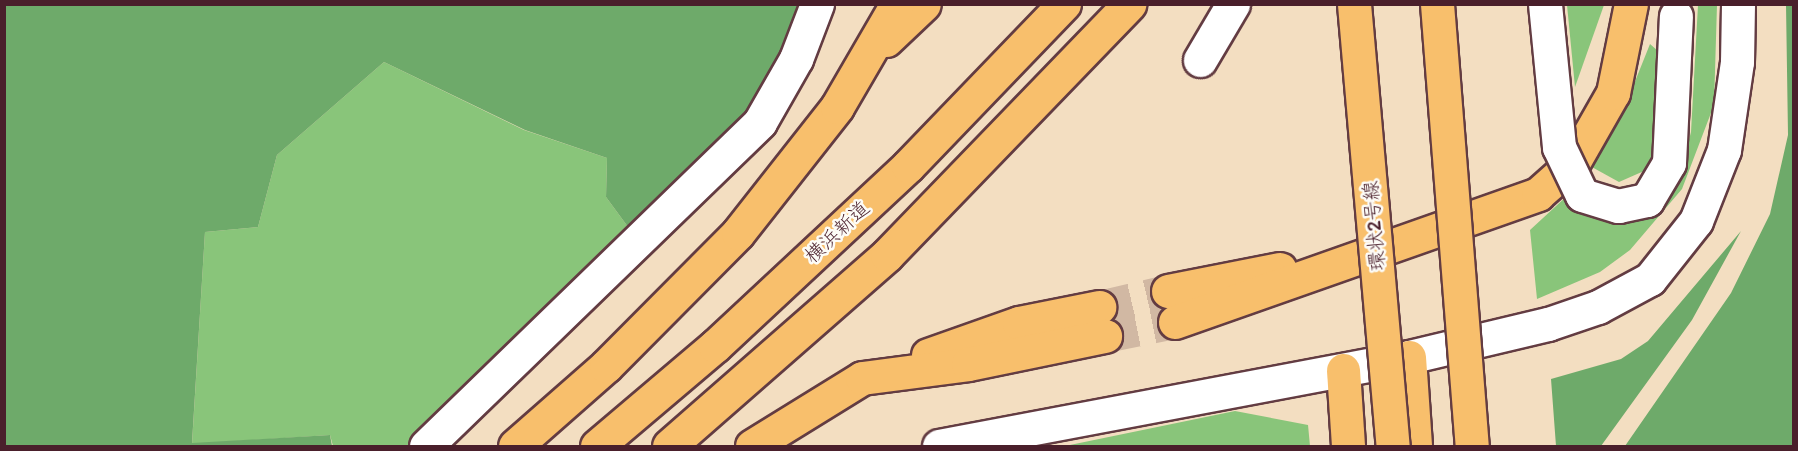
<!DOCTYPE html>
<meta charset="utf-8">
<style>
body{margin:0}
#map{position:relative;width:1798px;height:451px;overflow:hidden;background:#f3dec1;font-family:Itim,"Klee One",sans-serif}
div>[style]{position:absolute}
.green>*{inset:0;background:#89c57a}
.forest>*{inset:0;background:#6eaa6a}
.highway-tunnel>*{height:33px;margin-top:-16.5px;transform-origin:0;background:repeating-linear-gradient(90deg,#d1b8a3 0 33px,transparent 0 49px)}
.roads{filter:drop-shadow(2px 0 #633c42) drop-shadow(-2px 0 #633c42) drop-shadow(0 2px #633c42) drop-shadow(0 -2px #633c42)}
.minor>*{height:33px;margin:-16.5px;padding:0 16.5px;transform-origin:16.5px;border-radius:16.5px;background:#fff}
.major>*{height:33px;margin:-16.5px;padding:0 16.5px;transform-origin:16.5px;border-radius:16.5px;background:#f8bf6c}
.highway>*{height:33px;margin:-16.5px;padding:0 16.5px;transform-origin:16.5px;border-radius:16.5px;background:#f8bf6c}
.bridges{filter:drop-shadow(2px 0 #633c42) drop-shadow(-2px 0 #633c42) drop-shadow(0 2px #633c42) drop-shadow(0 -2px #633c42)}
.minor-bridge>*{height:33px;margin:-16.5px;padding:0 16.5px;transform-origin:16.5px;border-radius:16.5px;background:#fff}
.major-bridge>*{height:33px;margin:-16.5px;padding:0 16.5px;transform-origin:16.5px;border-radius:16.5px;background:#f8bf6c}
span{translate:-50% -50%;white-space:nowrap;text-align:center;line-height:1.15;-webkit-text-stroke:5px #fdfcf7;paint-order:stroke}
.street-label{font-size:20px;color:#4a1f2b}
.frame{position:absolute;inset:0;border:6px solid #4a1f2b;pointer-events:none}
</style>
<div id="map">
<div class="green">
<i style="clip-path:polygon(1567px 5px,1604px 5px,1575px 87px)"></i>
<i style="clip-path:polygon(1698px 5px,1717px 5px,1714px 105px,1682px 189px,1630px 250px,1600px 272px,1537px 299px,1530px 230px,1568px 195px,1662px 200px,1678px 182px,1691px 132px)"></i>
<i style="clip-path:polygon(1650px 44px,1658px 51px,1654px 152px,1644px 171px,1619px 182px,1590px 166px,1622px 114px)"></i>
<i style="clip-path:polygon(384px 62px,524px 130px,607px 158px,606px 197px,631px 231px,410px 446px,333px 446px,330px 435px,192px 444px,205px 232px,258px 227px,277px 155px)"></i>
<i style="clip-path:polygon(1235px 411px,1308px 425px,1310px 446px,1065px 446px)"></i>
</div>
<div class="forest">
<i style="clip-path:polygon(4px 5px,808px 5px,800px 79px,631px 231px,606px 197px,607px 158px,525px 130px,384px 62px,277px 155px,258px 227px,205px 232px,192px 443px,330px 435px,332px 446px,5px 446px)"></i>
<i style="clip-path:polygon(1786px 5px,1794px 5px,1793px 446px,1625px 446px,1731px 293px,1770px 214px,1788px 135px)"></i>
<i style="clip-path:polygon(1741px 231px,1692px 320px,1601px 446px,1556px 446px,1551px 379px,1621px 359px,1648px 341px)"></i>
</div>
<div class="highway-tunnel">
<i style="left:1099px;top:307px;width:71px;rotate:-13.1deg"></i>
<i style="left:1105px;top:336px;width:71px;rotate:-11.3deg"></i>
</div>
<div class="roads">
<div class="minor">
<i style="left:1200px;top:60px;width:65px;rotate:-59.5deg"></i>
<i style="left:426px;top:446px;width:465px;rotate:-44.1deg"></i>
<i style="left:760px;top:122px;width:73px;rotate:-60.3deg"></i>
<i style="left:796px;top:59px;width:59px;rotate:-69.1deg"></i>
<i style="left:939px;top:446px;width:478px;rotate:-10.7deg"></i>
<i style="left:1409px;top:357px;width:143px;rotate:-13.4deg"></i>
<i style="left:1548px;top:324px;width:53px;rotate:-18.8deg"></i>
<i style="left:1598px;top:307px;width:59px;rotate:-28.3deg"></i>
<i style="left:1650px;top:279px;width:74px;rotate:-51.6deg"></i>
<i style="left:1696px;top:221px;width:76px;rotate:-68.5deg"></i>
<i style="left:1724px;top:150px;width:89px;rotate:-81.6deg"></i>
<i style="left:1737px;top:62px;width:58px;rotate:-89deg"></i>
</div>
<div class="major">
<i style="left:1409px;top:357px;width:89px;rotate:86.1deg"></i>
<i style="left:1343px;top:370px;width:76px;rotate:86.2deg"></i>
</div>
<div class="highway">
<i style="left:886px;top:40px;width:52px;rotate:-43.5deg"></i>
<i style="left:1168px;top:291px;width:114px;rotate:-11.1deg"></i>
<i style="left:1175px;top:322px;width:385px;rotate:-19.4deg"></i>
<i style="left:1538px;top:194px;width:47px;rotate:-41.5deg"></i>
<i style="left:1573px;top:163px;width:81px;rotate:-60.3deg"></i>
<i style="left:1613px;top:93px;width:91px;rotate:-78.6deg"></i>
<i style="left:928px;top:355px;width:96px;rotate:-19.4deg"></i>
<i style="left:1019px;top:323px;width:82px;rotate:-11.3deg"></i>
<i style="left:515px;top:446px;width:121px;rotate:-41.3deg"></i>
<i style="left:606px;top:366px;width:187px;rotate:-45.2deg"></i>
<i style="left:738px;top:233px;width:160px;rotate:-51.8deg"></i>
<i style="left:837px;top:107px;width:119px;rotate:-59.8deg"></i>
<i style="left:597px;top:446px;width:155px;rotate:-40.3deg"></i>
<i style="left:715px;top:346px;width:264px;rotate:-43deg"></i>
<i style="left:908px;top:166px;width:225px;rotate:-46.1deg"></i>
<i style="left:669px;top:446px;width:290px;rotate:-41.2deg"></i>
<i style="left:887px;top:255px;width:349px;rotate:-46deg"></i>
<i style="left:752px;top:446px;width:129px;rotate:-31.7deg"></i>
<i style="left:862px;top:378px;width:107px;rotate:-7.5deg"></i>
<i style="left:968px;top:364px;width:140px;rotate:-11.6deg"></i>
</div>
</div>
<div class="bridges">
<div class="minor-bridge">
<i style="left:1545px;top:4px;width:144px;rotate:84.4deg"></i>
<i style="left:1559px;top:147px;width:53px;rotate:64.4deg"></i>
<i style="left:1582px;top:195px;width:38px;rotate:17deg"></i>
<i style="left:1618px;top:206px;width:30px;rotate:-12deg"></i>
<i style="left:1647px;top:200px;width:43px;rotate:-59.3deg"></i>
<i style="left:1669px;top:163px;width:147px;rotate:-87.3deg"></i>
</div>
<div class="major-bridge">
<i style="left:1354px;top:4px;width:444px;rotate:85deg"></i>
<i style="left:1437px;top:4px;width:443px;rotate:85.5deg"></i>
</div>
</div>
<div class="street-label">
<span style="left:1374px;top:226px;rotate:-95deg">環状2号線</span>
<span style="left:837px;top:232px;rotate:-43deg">横浜新道</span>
</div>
<div class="frame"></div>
</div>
